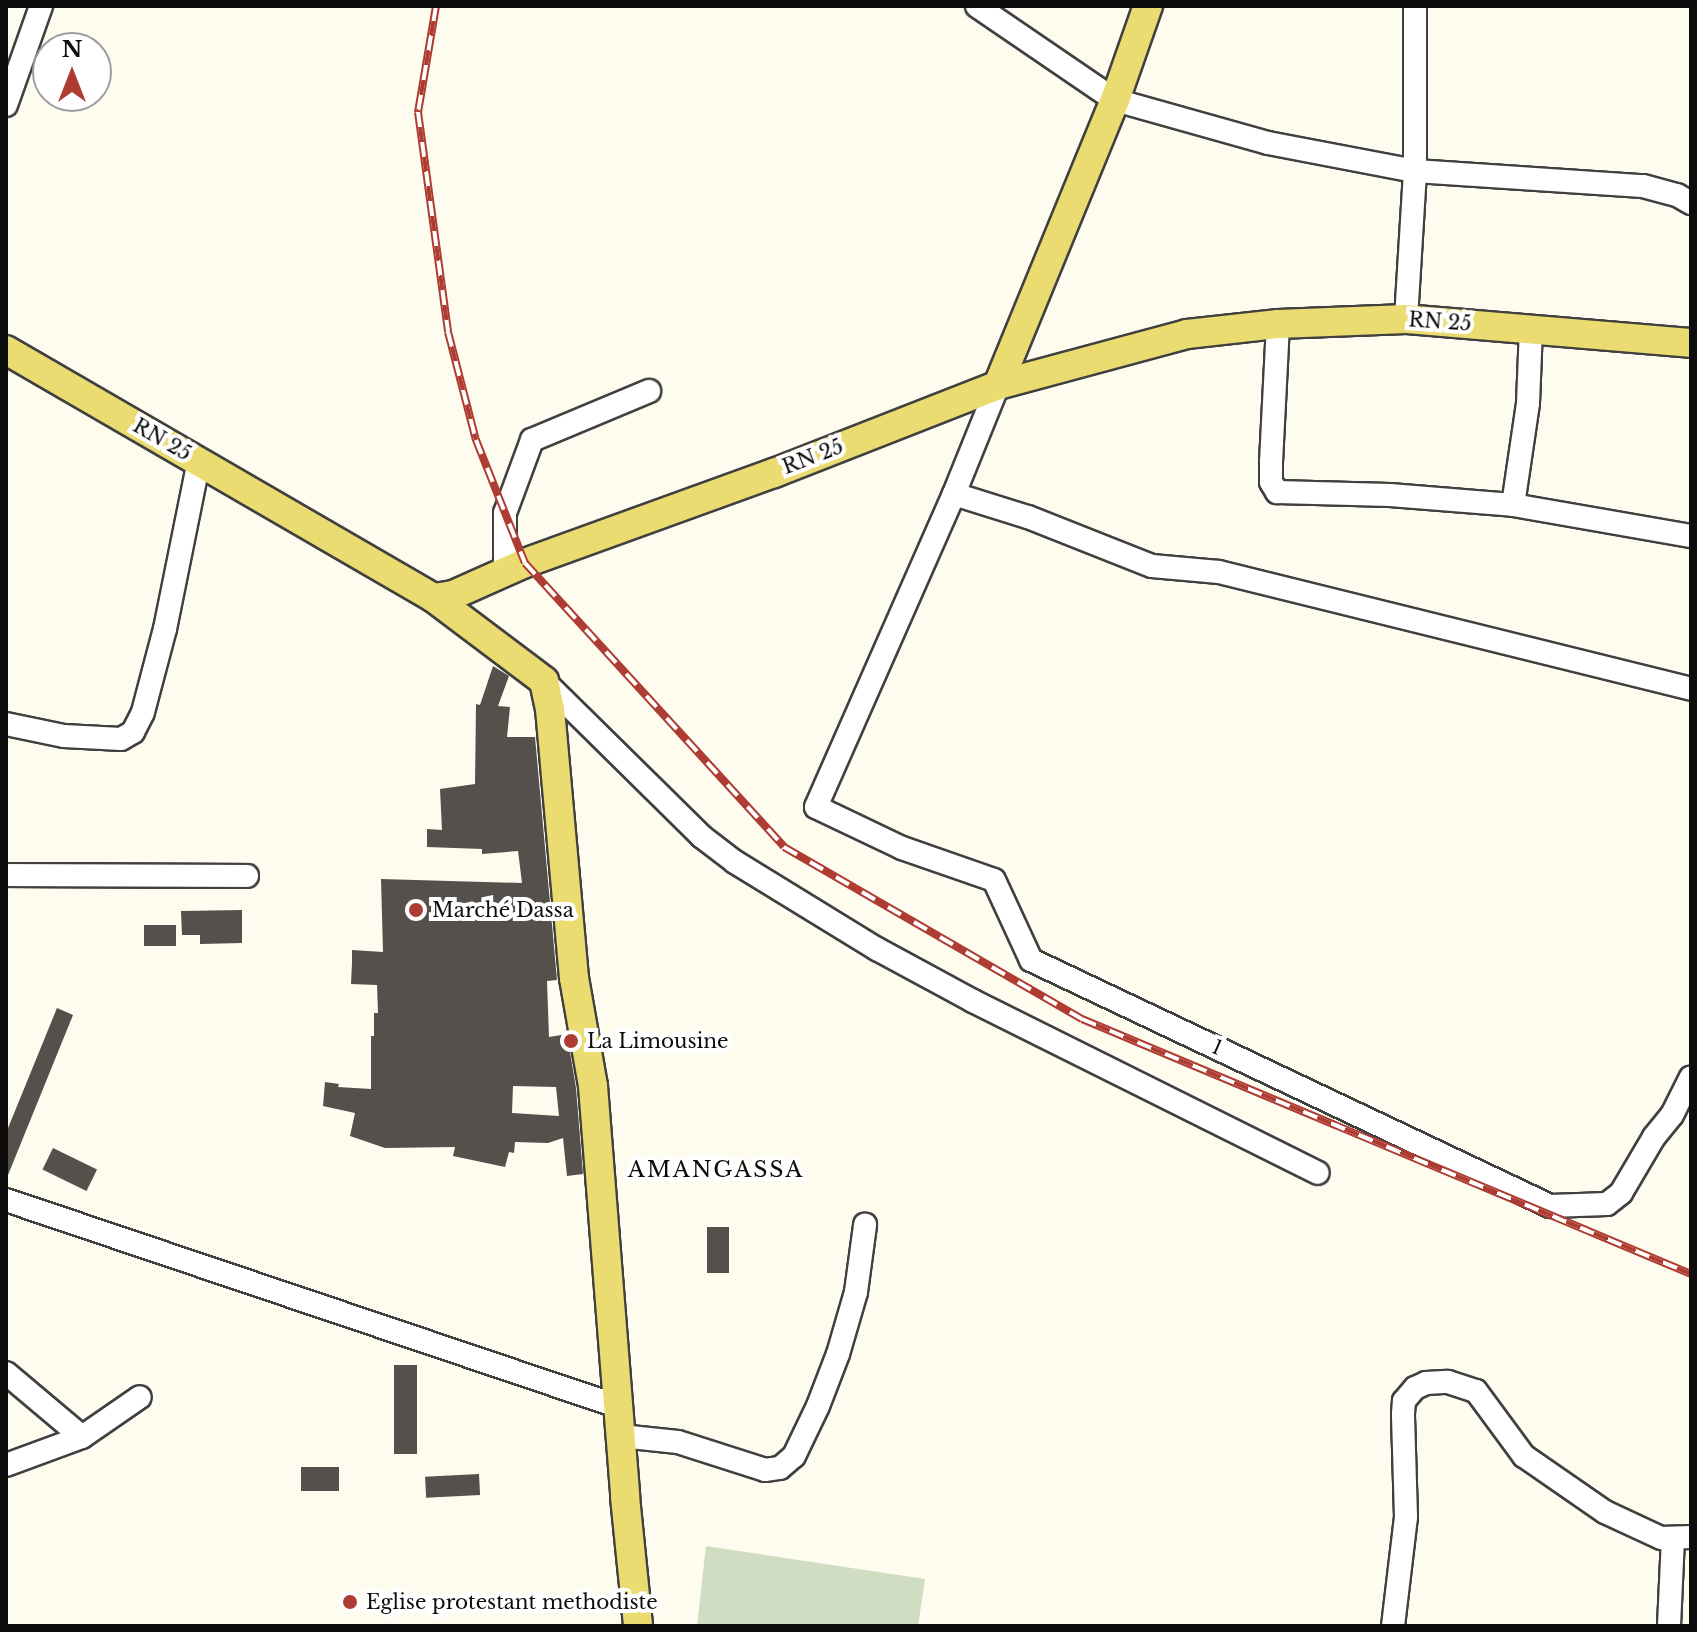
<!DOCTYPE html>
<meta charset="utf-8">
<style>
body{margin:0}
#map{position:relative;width:1697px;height:1632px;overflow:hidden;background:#fdfcef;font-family:"Libre Baskerville",serif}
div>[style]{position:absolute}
.cemetery>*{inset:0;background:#d1ddc2}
.building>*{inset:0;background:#55504b;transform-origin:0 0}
.roads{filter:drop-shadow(2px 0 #404040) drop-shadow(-2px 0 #404040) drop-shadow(0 2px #404040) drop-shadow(0 -2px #404040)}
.minor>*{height:22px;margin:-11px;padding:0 11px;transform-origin:11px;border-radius:11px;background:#fff}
.major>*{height:28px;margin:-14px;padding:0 14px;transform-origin:14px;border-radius:14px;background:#ebdc71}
.rail>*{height:8px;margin-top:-4px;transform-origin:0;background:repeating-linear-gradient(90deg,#fff 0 15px,#af3c33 0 30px);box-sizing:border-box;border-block:2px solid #af3c33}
.dots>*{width:22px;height:22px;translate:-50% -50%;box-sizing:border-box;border:4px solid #fff;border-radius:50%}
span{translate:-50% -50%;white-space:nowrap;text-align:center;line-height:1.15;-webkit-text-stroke:8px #fff;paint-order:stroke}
.street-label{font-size:20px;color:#0d0d0d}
.poi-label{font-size:20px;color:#0d0d0d}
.left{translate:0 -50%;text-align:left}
.neighbourhood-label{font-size:22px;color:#0d0d0d;letter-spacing:2px}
.frame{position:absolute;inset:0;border:8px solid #0d0d0d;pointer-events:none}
.north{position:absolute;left:32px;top:32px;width:80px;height:80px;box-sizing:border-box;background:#fff;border:2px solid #9e9e9e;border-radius:50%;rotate:0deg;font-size:22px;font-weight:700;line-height:32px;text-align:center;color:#0d0d0d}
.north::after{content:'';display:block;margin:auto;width:28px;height:36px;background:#af3c33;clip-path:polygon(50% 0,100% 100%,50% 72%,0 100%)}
</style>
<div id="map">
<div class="cemetery">
<i style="clip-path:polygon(706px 1546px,925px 1579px,918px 1626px,697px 1626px)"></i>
</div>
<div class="building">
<i style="clip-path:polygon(evenodd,493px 666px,509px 676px,498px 706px,510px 707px,507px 737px,535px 737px,557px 980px,547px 981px,549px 1037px,567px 1034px,576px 1088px,583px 1174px,567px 1176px,563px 1138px,548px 1143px,515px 1142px,514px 1153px,509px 1152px,505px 1167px,453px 1156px,455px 1147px,385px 1148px,350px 1136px,355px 1113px,323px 1106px,325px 1082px,339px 1084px,338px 1087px,371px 1089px,371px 1036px,374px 1036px,374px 1013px,378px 1013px,377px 985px,351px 984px,352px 963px,352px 950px,383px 952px,381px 879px,522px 883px,518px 851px,482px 854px,482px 849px,427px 847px,427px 829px,442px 830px,440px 789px,475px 784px,476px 704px,480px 705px,493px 666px,513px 1086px,556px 1087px,559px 1116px,512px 1113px,513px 1086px)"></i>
<i style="clip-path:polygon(242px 910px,242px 943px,200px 944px,200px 935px,182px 935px,181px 911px)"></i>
<i style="left:144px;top:925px;width:32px;height:21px"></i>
<i style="clip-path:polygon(57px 1008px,73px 1015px,6px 1180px,6px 1133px)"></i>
<i style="left:53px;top:1148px;width:49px;height:24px;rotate:26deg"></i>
<i style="left:707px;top:1227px;width:22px;height:46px"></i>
<i style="left:394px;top:1365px;width:23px;height:89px"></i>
<i style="left:339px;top:1467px;width:24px;height:38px;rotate:90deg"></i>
<i style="left:479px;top:1474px;width:21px;height:54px;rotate:87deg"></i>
</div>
<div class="roads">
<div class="minor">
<i style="left:977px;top:6px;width:167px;rotate:34.3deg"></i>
<i style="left:1115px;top:100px;width:159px;rotate:15.7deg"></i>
<i style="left:1268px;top:143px;width:150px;rotate:10.8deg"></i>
<i style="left:1415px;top:171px;width:228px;rotate:3.8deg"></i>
<i style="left:1643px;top:186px;width:35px;rotate:15deg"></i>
<i style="left:1677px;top:195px;width:16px;rotate:30deg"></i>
<i style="left:6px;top:105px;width:105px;rotate:-70.5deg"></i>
<i style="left:1406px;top:319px;width:148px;rotate:-86.5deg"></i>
<i style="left:1415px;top:171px;width:165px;rotate:-90deg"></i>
<i style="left:1278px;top:324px;width:138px;rotate:92.9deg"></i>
<i style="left:1271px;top:462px;width:20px;rotate:90deg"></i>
<i style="left:1271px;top:482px;width:12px;rotate:59deg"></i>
<i style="left:1277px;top:492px;width:113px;rotate:1.5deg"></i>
<i style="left:1390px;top:495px;width:123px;rotate:4.6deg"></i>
<i style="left:1513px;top:505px;width:181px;rotate:9.9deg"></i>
<i style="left:998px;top:385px;width:118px;rotate:112deg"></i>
<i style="left:954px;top:494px;width:342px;rotate:113.8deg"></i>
<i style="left:816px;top:807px;width:95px;rotate:25.5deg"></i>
<i style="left:902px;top:848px;width:97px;rotate:19.2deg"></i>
<i style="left:994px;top:880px;width:88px;rotate:65.2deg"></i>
<i style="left:1031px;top:960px;width:574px;rotate:25.36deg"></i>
<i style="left:1550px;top:1206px;width:57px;rotate:-2deg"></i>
<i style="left:1607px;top:1204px;width:18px;rotate:-38deg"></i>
<i style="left:1621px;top:1193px;width:65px;rotate:-59.5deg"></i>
<i style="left:1654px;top:1137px;width:28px;rotate:-51deg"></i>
<i style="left:1672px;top:1115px;width:42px;rotate:-63.4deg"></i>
<i style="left:954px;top:494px;width:77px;rotate:17.3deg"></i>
<i style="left:1028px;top:517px;width:133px;rotate:21.6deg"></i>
<i style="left:1152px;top:566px;width:67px;rotate:5.1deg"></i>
<i style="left:1219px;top:572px;width:486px;rotate:13.9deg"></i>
<i style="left:1513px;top:505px;width:103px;rotate:-81.6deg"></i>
<i style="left:1528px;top:403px;width:74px;rotate:-87.7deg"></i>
<i style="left:505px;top:572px;width:59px;rotate:-90deg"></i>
<i style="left:505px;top:513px;width:78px;rotate:-69.7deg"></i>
<i style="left:532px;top:440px;width:127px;rotate:-22.7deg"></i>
<i style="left:544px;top:681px;width:221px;rotate:44.6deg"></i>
<i style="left:701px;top:836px;width:43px;rotate:37.4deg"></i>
<i style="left:735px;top:862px;width:167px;rotate:31.5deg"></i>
<i style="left:877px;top:949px;width:109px;rotate:28.4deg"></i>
<i style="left:973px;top:1001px;width:385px;rotate:26.5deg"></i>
<i style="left:6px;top:724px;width:59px;rotate:11.7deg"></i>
<i style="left:64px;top:736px;width:57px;rotate:3deg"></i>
<i style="left:121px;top:739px;width:14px;rotate:-30deg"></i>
<i style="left:133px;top:732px;width:22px;rotate:-63deg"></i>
<i style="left:143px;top:712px;width:86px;rotate:-75.2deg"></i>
<i style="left:165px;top:629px;width:171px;rotate:-78.6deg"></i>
<i style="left:6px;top:875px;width:241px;rotate:0.2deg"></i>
<i style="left:6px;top:1200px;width:648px;rotate:18.63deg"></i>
<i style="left:6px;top:1373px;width:99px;rotate:40.1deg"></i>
<i style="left:621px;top:1436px;width:57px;rotate:6deg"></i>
<i style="left:678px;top:1442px;width:91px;rotate:17.8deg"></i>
<i style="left:765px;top:1470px;width:15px;rotate:-8deg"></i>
<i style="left:780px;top:1468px;width:18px;rotate:-41deg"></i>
<i style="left:794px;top:1456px;width:55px;rotate:-64.4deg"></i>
<i style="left:818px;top:1406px;width:56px;rotate:-69deg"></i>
<i style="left:838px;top:1354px;width:65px;rotate:-73.8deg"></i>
<i style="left:856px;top:1292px;width:68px;rotate:-82.3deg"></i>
<i style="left:6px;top:1465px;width:81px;rotate:-20.2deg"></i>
<i style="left:82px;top:1437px;width:70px;rotate:-34.6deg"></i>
<i style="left:1393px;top:1626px;width:110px;rotate:-83.2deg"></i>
<i style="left:1406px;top:1517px;width:103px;rotate:-91.7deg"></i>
<i style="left:1403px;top:1414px;width:13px;rotate:-86deg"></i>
<i style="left:1404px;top:1401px;width:17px;rotate:-50deg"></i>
<i style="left:1415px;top:1388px;width:12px;rotate:-24deg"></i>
<i style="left:1426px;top:1383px;width:22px;rotate:-3deg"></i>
<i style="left:1448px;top:1382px;width:29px;rotate:18deg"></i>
<i style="left:1476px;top:1391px;width:81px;rotate:53.6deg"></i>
<i style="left:1524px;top:1456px;width:98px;rotate:34.7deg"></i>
<i style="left:1605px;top:1512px;width:62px;rotate:24.9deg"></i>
<i style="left:1661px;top:1538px;width:30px;rotate:-2deg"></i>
<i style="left:1669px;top:1626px;width:88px;rotate:-87.4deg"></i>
</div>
<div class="major">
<i style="left:6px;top:350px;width:495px;rotate:30.1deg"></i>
<i style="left:434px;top:598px;width:19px;rotate:-9deg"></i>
<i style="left:453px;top:595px;width:79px;rotate:-24deg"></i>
<i style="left:525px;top:563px;width:265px;rotate:-19.9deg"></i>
<i style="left:774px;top:473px;width:241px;rotate:-21.4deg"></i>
<i style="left:998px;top:385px;width:196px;rotate:-15.1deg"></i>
<i style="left:1187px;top:334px;width:92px;rotate:-6.3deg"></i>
<i style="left:1278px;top:324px;width:128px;rotate:-2.2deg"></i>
<i style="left:1406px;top:319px;width:286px;rotate:4.8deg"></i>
<i style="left:998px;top:385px;width:308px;rotate:-67.7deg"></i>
<i style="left:1115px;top:100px;width:100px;rotate:-70.7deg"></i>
<i style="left:434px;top:598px;width:138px;rotate:37deg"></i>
<i style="left:544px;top:681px;width:29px;rotate:78deg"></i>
<i style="left:550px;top:709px;width:270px;rotate:84.9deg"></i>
<i style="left:574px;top:978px;width:110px;rotate:80deg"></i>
<i style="left:593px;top:1086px;width:412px;rotate:85.5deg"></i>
<i style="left:625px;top:1497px;width:130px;rotate:84.2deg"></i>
</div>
</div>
<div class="rail">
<i style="left:436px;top:6px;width:108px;rotate:99.6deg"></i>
<i style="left:418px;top:112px;width:222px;rotate:82.2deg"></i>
<i style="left:448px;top:332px;width:112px;rotate:75.5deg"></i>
<i style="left:476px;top:440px;width:132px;rotate:68.3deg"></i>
<i style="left:525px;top:563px;width:384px;rotate:47.6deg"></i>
<i style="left:784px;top:847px;width:344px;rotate:30deg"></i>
<i style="left:1082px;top:1019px;width:660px;rotate:22.72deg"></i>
</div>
<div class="dots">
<i style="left:416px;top:910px;background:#af3c33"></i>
<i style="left:571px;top:1041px;background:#af3c33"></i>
<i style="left:350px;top:1602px;background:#af3c33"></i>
</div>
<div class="street-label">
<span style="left:1440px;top:322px;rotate:4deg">RN 25</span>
<span style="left:162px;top:440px;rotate:30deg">RN 25</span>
<span style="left:813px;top:457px;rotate:-21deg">RN 25</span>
<span style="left:1217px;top:1048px;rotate:24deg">1</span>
</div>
<div class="poi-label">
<span class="left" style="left:432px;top:910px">Marché Dassa</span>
<span class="left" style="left:587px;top:1041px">La Limousine</span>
<span class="left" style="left:366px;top:1602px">Eglise protestant methodiste</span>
</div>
<div class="neighbourhood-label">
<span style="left:716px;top:1170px">AMANGASSA</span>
</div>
<div class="frame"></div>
<div class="north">N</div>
</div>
